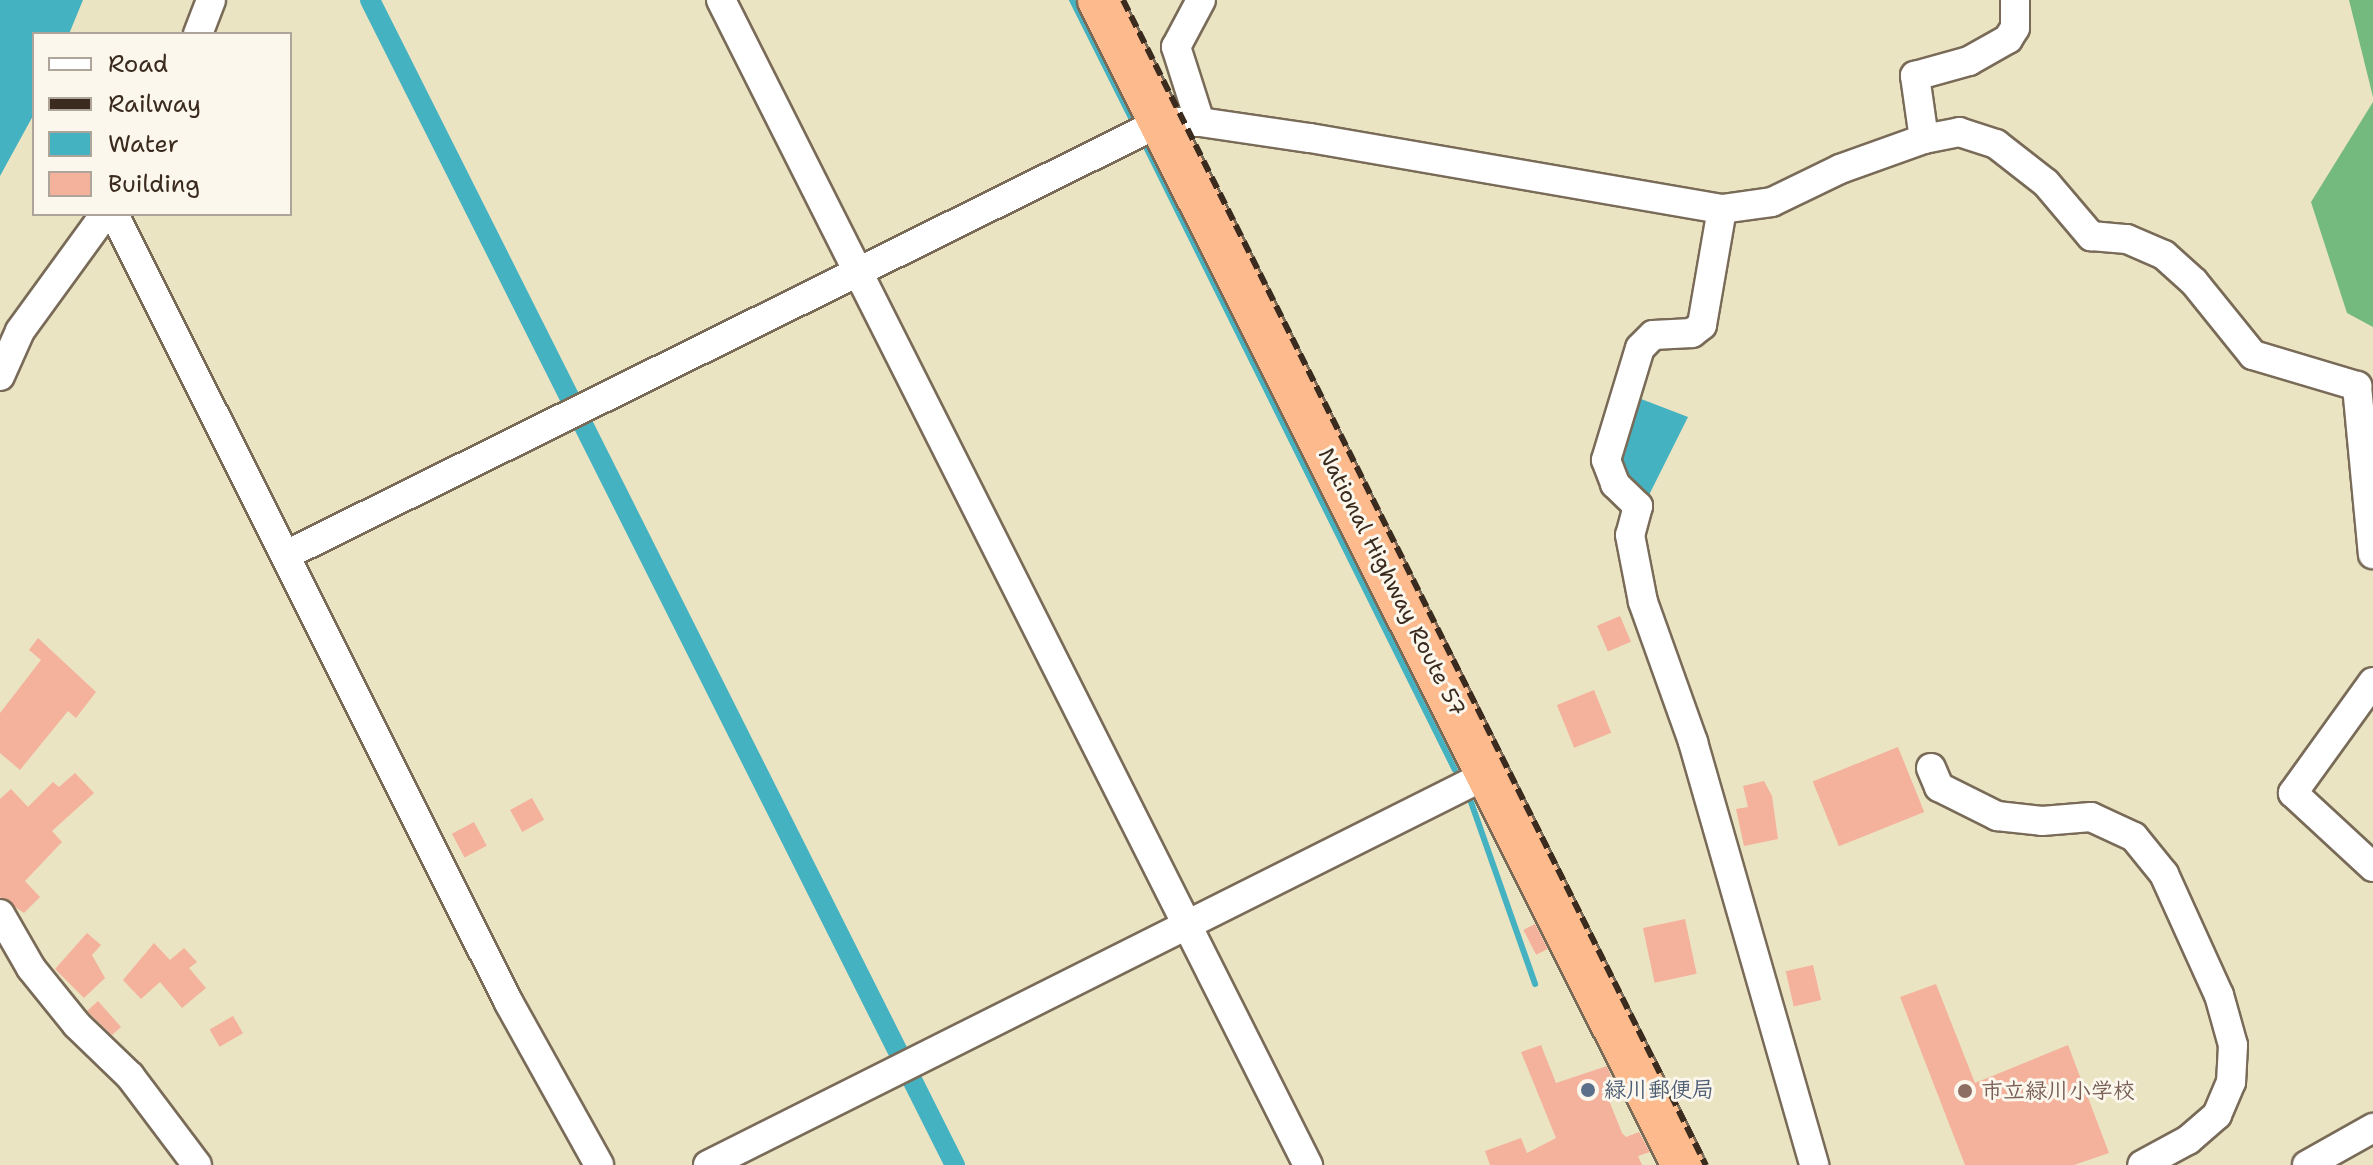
<!DOCTYPE html>
<meta charset="utf-8">
<style>
body{margin:0}
#map{position:relative;width:2373px;height:1165px;overflow:hidden;background:#ebe4c3;font-family:"Shantell Sans","Klee One",sans-serif}
div>[style]{position:absolute}
.forest>*{inset:0;background:#74b97e}
.water>*{inset:0;background:#45b2c2}
.stream>*{height:6px;margin:-3px;padding:0 3px;transform-origin:3px;border-radius:3px;background:#45b2c2}
.canal>*{height:20px;margin:-10px;padding:0 10px;transform-origin:10px;border-radius:10px;background:#45b2c2}
.building>*{inset:0;background:#f4b19b;transform-origin:0 0}
.roads{filter:drop-shadow(2px 0 #796b58) drop-shadow(-2px 0 #796b58) drop-shadow(0 2px #796b58) drop-shadow(0 -2px #796b58)}
.minor>*{height:28px;margin:-14px;padding:0 14px;transform-origin:14px;border-radius:14px;background:#fff}
.highway>*{height:42px;margin:-21px;padding:0 21px;transform-origin:21px;border-radius:21px;background:#fcba8d}
.rail>*{height:6px;margin-top:-3px;transform-origin:0;background:repeating-linear-gradient(90deg,#3b2a1e 0 12px,transparent 0 18px)}
.dots>*{width:22px;height:22px;translate:-50% -50%;box-sizing:border-box;border:4px solid #fbf7ec;border-radius:50%}
span{translate:-50% -50%;white-space:nowrap;text-align:center;line-height:1.15;-webkit-text-stroke:6px #fbf7ec;paint-order:stroke}
.street-label{font-size:22px;color:#3b2a1e}
.service-label{font-size:22px;color:#4e5e75;font-weight:700}
.left{translate:0 -50%;text-align:left}
.education-label{font-size:22px;color:#785e54;font-weight:700}
.legend{position:absolute;left:32px;top:32px;width:260px;height:184px;box-sizing:border-box;background:#fbf7ec;border:2px solid #aea59a;margin:0;padding:10px 14px;list-style:none;font-size:24px;color:#3b2a1e}
.legend li{display:flex;align-items:center;gap:16px;height:40px}
.legend b{width:40px;border:2px solid #aea59a}
</style>
<div id="map">
<div class="forest">
<i style="clip-path:polygon(2349px 0,2373px 0,2373px 97px)"></i>
<i style="clip-path:polygon(2373px 102px,2373px 327px,2347px 313px,2311px 202px)"></i>
</div>
<div class="water">
<i style="clip-path:polygon(0 0,83px 0,69px 34px,34px 34px,34px 114px,0 176px)"></i>
<i style="clip-path:polygon(1636px 397px,1688px 417px,1648px 497px,1623px 477px,1613px 460px)"></i>
</div>
<div class="stream">
<i style="left:1072px;top:0;width:132px;rotate:63.4deg"></i>
<i style="left:1146px;top:147px;width:695px;rotate:63.62deg"></i>
<i style="left:1471px;top:802px;width:193px;rotate:70.6deg"></i>
</div>
<div class="canal">
<i style="left:370px;top:0;width:1304px;rotate:63.34deg"></i>
</div>
<div class="building">
<i style="left:1620px;top:616px;width:28px;height:25px;rotate:67deg"></i>
<i style="clip-path:polygon(38px 638px,96px 692px,76px 718px,68px 711px,20px 770px,0 753px,0 713px,41px 660px,29px 650px)"></i>
<i style="left:1594px;top:690px;width:46px;height:40px;rotate:68deg"></i>
<i style="left:1898px;top:747px;width:70px;height:92px;rotate:68deg"></i>
<i style="clip-path:polygon(75px 773px,94px 793px,52px 831px,62px 842px,25px 881px,40px 897px,24px 913px,0 897px,0 799px,11px 789px,28px 807px,53px 782px,59px 787px)"></i>
<i style="clip-path:polygon(1764px 781px,1772px 796px,1778px 839px,1744px 846px,1736px 809px,1748px 807px,1743px 786px)"></i>
<i style="left:532px;top:798px;width:25px;height:25px;rotate:61deg"></i>
<i style="left:474px;top:822px;width:27px;height:25px;rotate:62deg"></i>
<i style="left:1685px;top:919px;width:56px;height:43px;rotate:78deg"></i>
<i style="left:1535px;top:924px;width:28px;height:13px;rotate:63deg"></i>
<i style="clip-path:polygon(87px 933px,101px 945px,92px 955px,105px 978px,84px 998px,55px 969px)"></i>
<i style="clip-path:polygon(154px 943px,170px 960px,184px 948px,197px 962px,189px 968px,206px 988px,182px 1008px,160px 982px,141px 999px,123px 980px)"></i>
<i style="left:1813px;top:965px;width:36px;height:28px;rotate:77deg"></i>
<i style="clip-path:polygon(1936px 984px,1975px 1083px,2068px 1045px,2109px 1153px,2074px 1165px,1965px 1165px,1900px 997px)"></i>
<i style="clip-path:polygon(98px 1001px,121px 1027px,112px 1035px,87px 1011px)"></i>
<i style="left:233px;top:1016px;width:20px;height:27px;rotate:60deg"></i>
<i style="clip-path:polygon(1541px 1045px,1556px 1083px,1607px 1066px,1616px 1089px,1606px 1093px,1622px 1133px,1626px 1137px,1639px 1132px,1650px 1152px,1638px 1156px,1642px 1165px,1490px 1165px,1485px 1151px,1521px 1138px,1527px 1153px,1556px 1138px,1521px 1052px)"></i>
</div>
<div class="roads">
<div class="minor">
<i style="left:721px;top:0;width:1305px;rotate:63.26deg"></i>
<i style="left:198px;top:34px;width:36px;rotate:-69deg"></i>
<i style="left:1200px;top:122px;width:79px;rotate:-107.7deg"></i>
<i style="left:1176px;top:47px;width:53px;rotate:-62deg"></i>
<i style="left:1924px;top:139px;width:64px;rotate:-98.1deg"></i>
<i style="left:1915px;top:76px;width:56px;rotate:-15.5deg"></i>
<i style="left:1969px;top:61px;width:45px;rotate:-29.4deg"></i>
<i style="left:2008px;top:39px;width:13px;rotate:-58deg"></i>
<i style="left:2015px;top:28px;width:28px;rotate:-90deg"></i>
<i style="left:1722px;top:209px;width:118px;rotate:99.8deg"></i>
<i style="left:1702px;top:325px;width:13px;rotate:141deg"></i>
<i style="left:1692px;top:333px;width:39px;rotate:177deg"></i>
<i style="left:1653px;top:335px;width:18px;rotate:135deg"></i>
<i style="left:1640px;top:348px;width:117px;rotate:106.9deg"></i>
<i style="left:1606px;top:460px;width:26px;rotate:69deg"></i>
<i style="left:1615px;top:484px;width:32px;rotate:44deg"></i>
<i style="left:1638px;top:506px;width:30px;rotate:105deg"></i>
<i style="left:1630px;top:535px;width:68px;rotate:79deg"></i>
<i style="left:1643px;top:602px;width:149px;rotate:70.3deg"></i>
<i style="left:1693px;top:742px;width:440px;rotate:74deg"></i>
<i style="left:114px;top:214px;width:882px;rotate:63.41deg"></i>
<i style="left:509px;top:1003px;width:185px;rotate:60.9deg"></i>
<i style="left:0;top:376px;width:49px;rotate:-66deg"></i>
<i style="left:20px;top:331px;width:145px;rotate:-54deg"></i>
<i style="left:286px;top:555px;width:976px;rotate:-26.33deg"></i>
<i style="left:1161px;top:122px;width:39px"></i>
<i style="left:1200px;top:122px;width:111px;rotate:8.3deg"></i>
<i style="left:1310px;top:138px;width:418px;rotate:9.8deg"></i>
<i style="left:1722px;top:209px;width:50px;rotate:-8deg"></i>
<i style="left:1772px;top:202px;width:76px;rotate:-25.9deg"></i>
<i style="left:1840px;top:169px;width:89px;rotate:-19.7deg"></i>
<i style="left:1924px;top:139px;width:36px;rotate:-11deg"></i>
<i style="left:1959px;top:132px;width:39px;rotate:18deg"></i>
<i style="left:1996px;top:144px;width:63px;rotate:38deg"></i>
<i style="left:2046px;top:183px;width:70px;rotate:49.7deg"></i>
<i style="left:2091px;top:236px;width:36px;rotate:5deg"></i>
<i style="left:2127px;top:239px;width:40px;rotate:23.4deg"></i>
<i style="left:2164px;top:255px;width:40px;rotate:42deg"></i>
<i style="left:2194px;top:282px;width:94px;rotate:51.1deg"></i>
<i style="left:2253px;top:355px;width:109px;rotate:16.6deg"></i>
<i style="left:2357px;top:386px;width:169px;rotate:84.6deg"></i>
<i style="left:2373px;top:682px;width:137px;rotate:125.8deg"></i>
<i style="left:2293px;top:793px;width:109px;rotate:42.8deg"></i>
<i style="left:1931px;top:768px;width:21px;rotate:67deg"></i>
<i style="left:1939px;top:787px;width:65px;rotate:26.6deg"></i>
<i style="left:1997px;top:816px;width:45px;rotate:6.3deg"></i>
<i style="left:2042px;top:821px;width:49px;rotate:-4.7deg"></i>
<i style="left:2091px;top:817px;width:47px;rotate:24.9deg"></i>
<i style="left:2134px;top:837px;width:48px;rotate:51deg"></i>
<i style="left:2164px;top:874px;width:133px;rotate:65.6deg"></i>
<i style="left:2219px;top:995px;width:52px;rotate:74.4deg"></i>
<i style="left:2233px;top:1045px;width:37px;rotate:93deg"></i>
<i style="left:2231px;top:1082px;width:36px;rotate:113deg"></i>
<i style="left:2217px;top:1115px;width:38px;rotate:139deg"></i>
<i style="left:2188px;top:1140px;width:52px;rotate:151.5deg"></i>
<i style="left:0;top:914px;width:62px;rotate:60.1deg"></i>
<i style="left:31px;top:968px;width:73px;rotate:51.1deg"></i>
<i style="left:77px;top:1025px;width:74px;rotate:43.9deg"></i>
<i style="left:130px;top:1076px;width:111px;rotate:53deg"></i>
<i style="left:708px;top:1165px;width:873px;rotate:-26.62deg"></i>
<i style="left:2307px;top:1165px;width:76px;rotate:-29.3deg"></i>
</div>
<div class="highway">
<i style="left:1099px;top:0;width:1303px;rotate:63.38deg"></i>
</div>
</div>
<div class="rail">
<i style="left:1123px;top:0;width:1303px;rotate:63.42deg"></i>
</div>
<div class="dots">
<i style="left:1588px;top:1090px;background:#5c6f8a"></i>
<i style="left:1965px;top:1091px;background:#8d6e63"></i>
</div>
<div class="street-label">
<span style="left:1392px;top:582px;rotate:63deg">National Highway Route 57</span>
</div>
<div class="service-label">
<span class="left" style="left:1604px;top:1090px">緑川郵便局</span>
</div>
<div class="education-label">
<span class="left" style="left:1981px;top:1091px">市立緑川小学校</span>
</div>
<ul class="legend">
<li><b style="height:10px;background:#fff"></b>Road</li>
<li><b style="height:10px;background:#3b2a1e"></b>Railway</li>
<li><b style="height:22px;background:#45b2c2"></b>Water</li>
<li><b style="height:22px;background:#f4b19b"></b>Building</li>
</ul>
</div>
